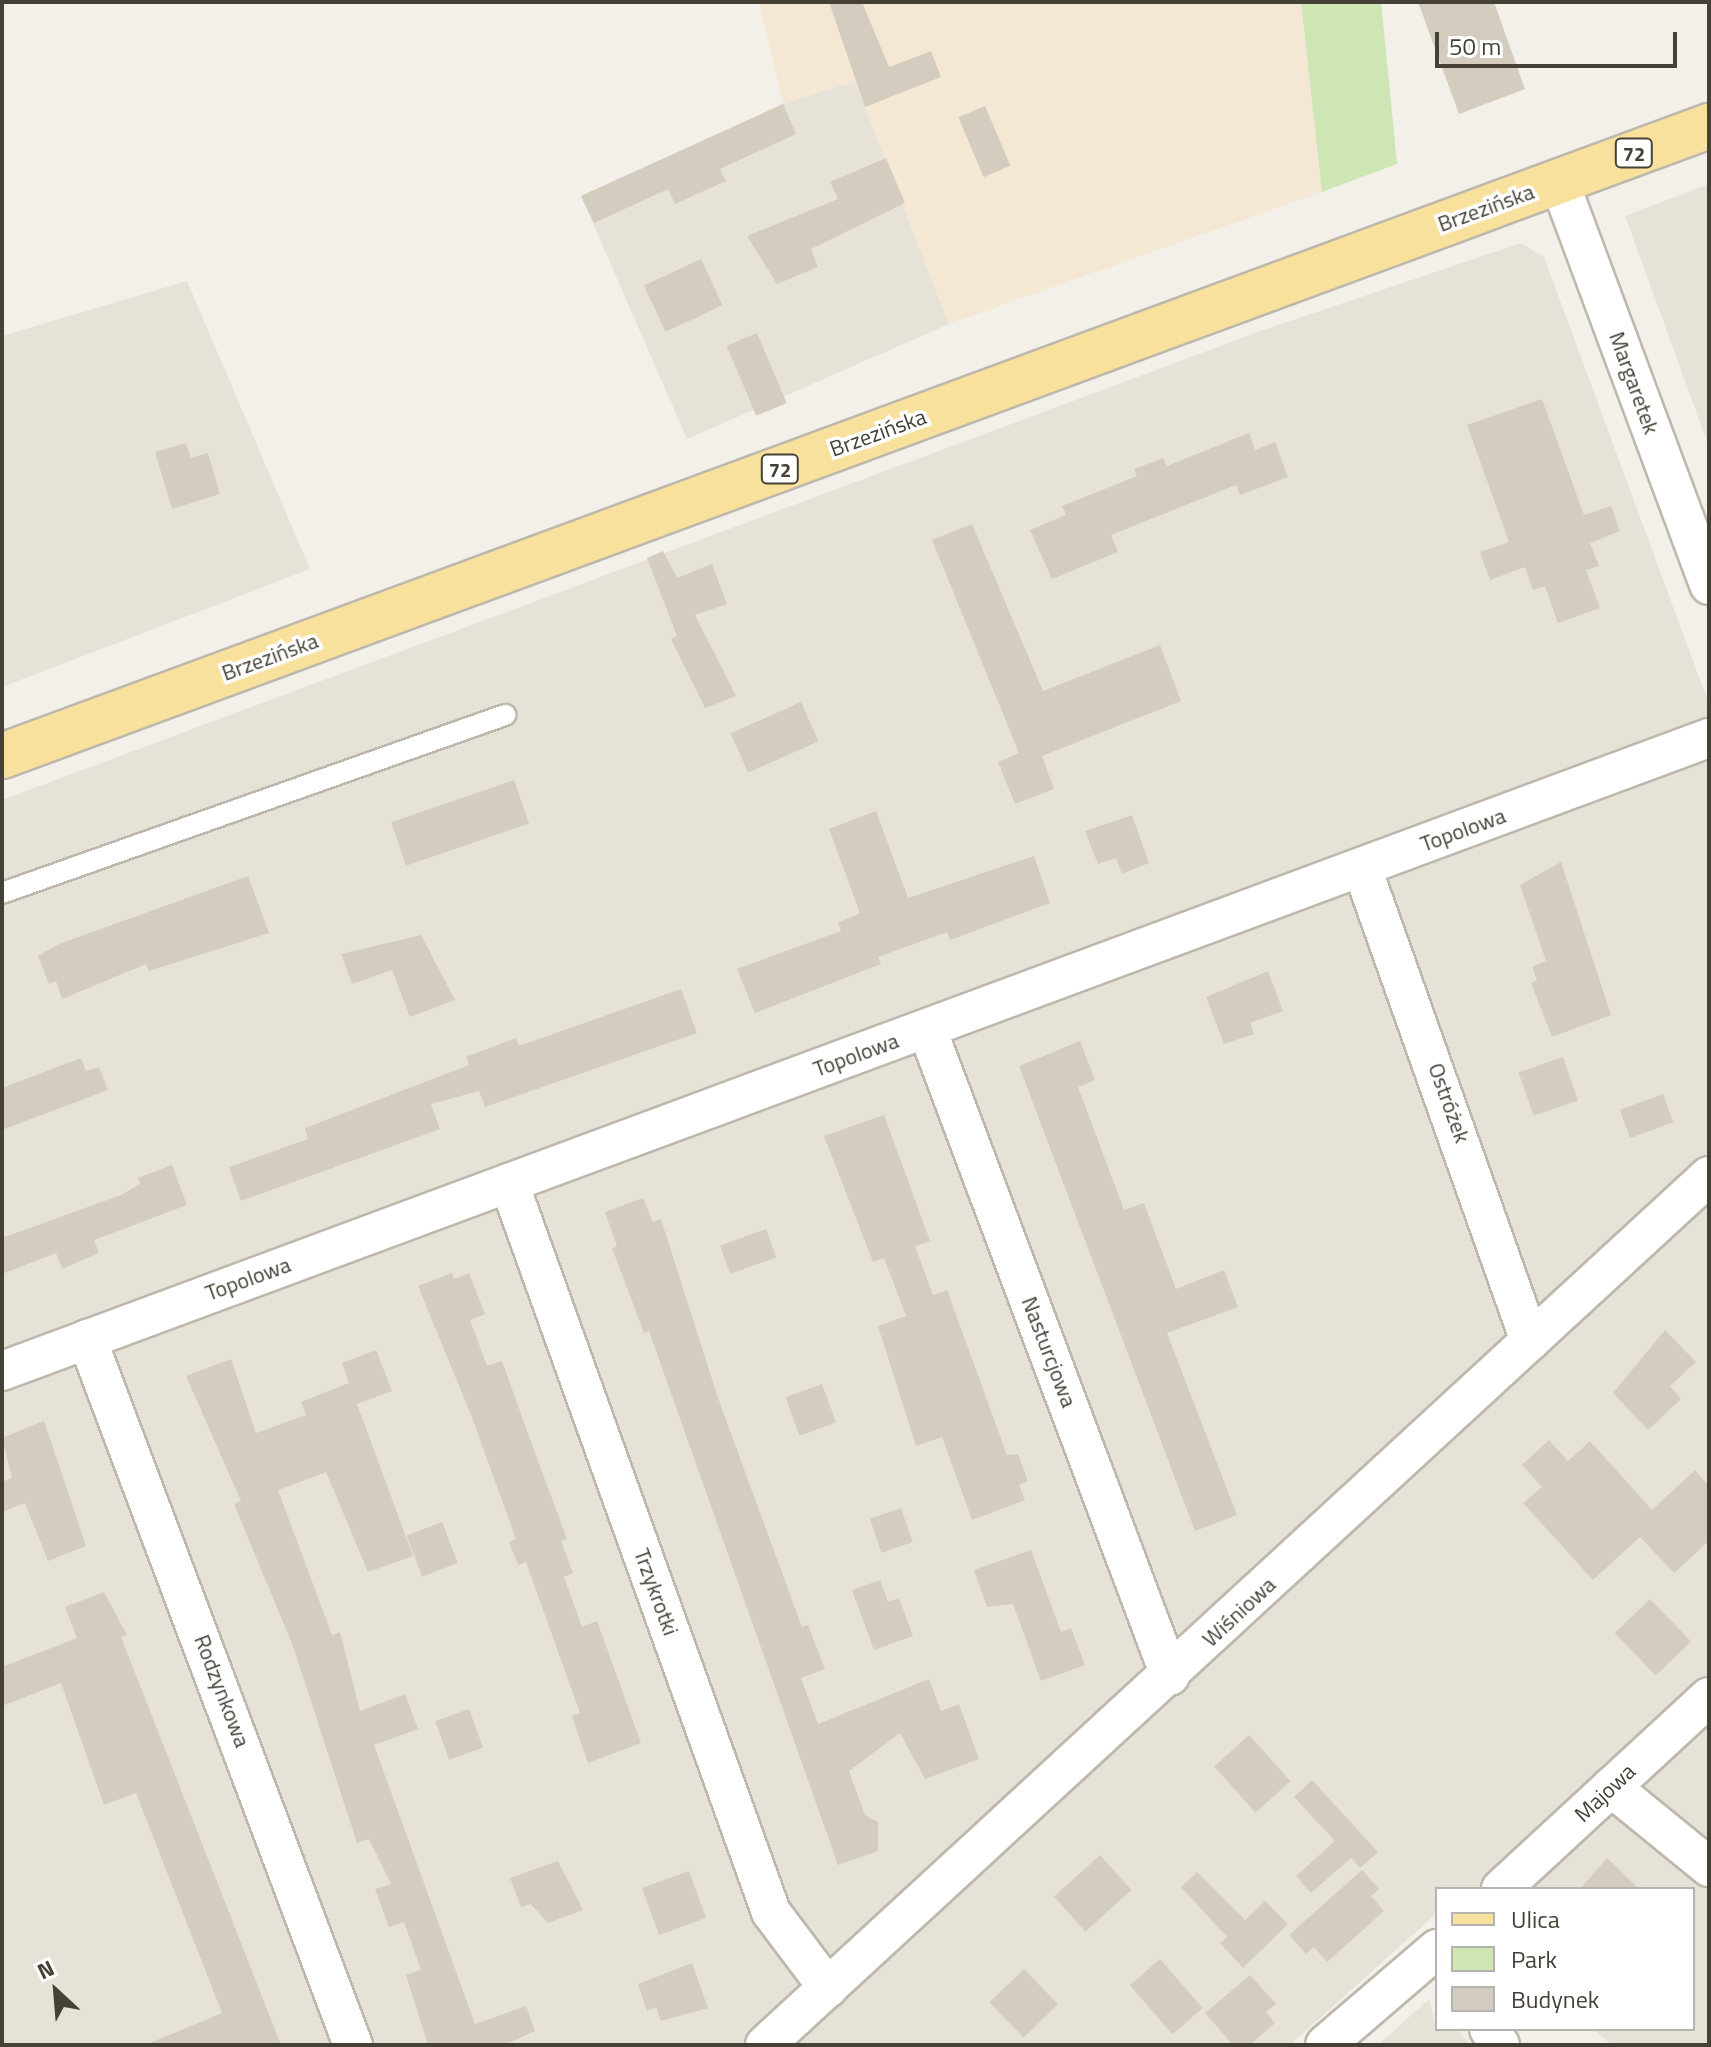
<!DOCTYPE html>
<meta charset="utf-8">
<style>
body{margin:0}
#map{position:relative;width:1711px;height:2047px;overflow:hidden;background:#f3f0e9;font-family:"Titillium Web",sans-serif}
div>[style]{position:absolute}
.residential>*{inset:0;background:#e7e2d7}
.commercial>*{inset:0;background:#f4e8d5}
.green>*{inset:0;background:#cee5b4}
.building>*{inset:0;background:#d4ccbf;transform-origin:0 0}
.roads{filter:drop-shadow(2px 0 #beb8ac) drop-shadow(-2px 0 #beb8ac) drop-shadow(0 2px #beb8ac) drop-shadow(0 -2px #beb8ac)}
.lane>*{height:20px;margin:-10px;padding:0 10px;transform-origin:10px;border-radius:10px;background:#fff}
.street>*{height:38px;margin:-19px;padding:0 19px;transform-origin:19px;border-radius:19px;background:#fff}
.primary>*{height:44px;margin:-22px;padding:0 22px;transform-origin:22px;border-radius:22px;background:#f8e19d}
span{translate:-50% -50%;white-space:nowrap;text-align:center;line-height:1.15;-webkit-text-stroke:7px #fff;paint-order:stroke}
.shield-label span{padding:2px 6px;background:#fff;border:2px solid;border-radius:6px;-webkit-text-stroke-width:0}
.shield-label{font-size:20px;color:#464137;font-weight:700}
.street-label{font-size:22px;color:#464137}
.frame{position:absolute;inset:0;border:4px solid #464137;pointer-events:none}
.legend{position:absolute;left:1435px;top:1887px;width:260px;height:144px;box-sizing:border-box;background:#fff;border:2px solid #b5b3af;margin:0;padding:10px 14px;list-style:none;font-size:24px;color:#464137}
.legend li{display:flex;align-items:center;gap:16px;height:40px}
.legend b{width:40px;border:2px solid #b5b3af}
.north{position:absolute;left:16px;top:1951px;width:80px;height:80px;-webkit-text-stroke:6px #fff;paint-order:stroke;rotate:334deg;font-size:22px;font-weight:700;line-height:32px;text-align:center;color:#464137}
.north::after{content:'';display:block;margin:auto;width:28px;height:36px;background:#464137;clip-path:polygon(50% 0,100% 100%,50% 72%,0 100%)}
.scale{position:absolute;left:1435px;top:32px;width:242px;height:36px;box-sizing:border-box;border:4px solid #464137;border-top:0;padding-left:10px;font-size:24px;line-height:28px;white-space:nowrap;color:#464137;-webkit-text-stroke:6px #fff;paint-order:stroke}
</style>
<div id="map">
<div class="residential">
<i style="clip-path:polygon(855px 81px,949px 324px,687px 439px,581px 196px,783px 104px)"></i>
<i style="clip-path:polygon(1709px 184px,1709px 447px,1625px 216px)"></i>
<i style="clip-path:polygon(1521px 243px,1544px 257px,1709px 704px,1709px 2045px,1612px 2045px,1592px 2029px,1693px 2029px,1693px 1889px,1437px 1889px,1437px 1913px,1290px 2045px,2px 2045px,2px 800px,1266px 329px)"></i>
<i style="clip-path:polygon(187px 281px,310px 569px,2px 687px,2px 336px)"></i>
<i style="clip-path:polygon(1429px 1999px,1437px 2029px,1457px 2029px,1471px 2045px,1378px 2045px)"></i>
</div>
<div class="commercial">
<i style="clip-path:polygon(759px 2px,1301px 2px,1322px 192px,949px 324px,855px 81px,783px 104px)"></i>
</div>
<div class="green">
<i style="clip-path:polygon(1301px 2px,1381px 2px,1397px 164px,1322px 192px)"></i>
</div>
<div class="building">
<i style="clip-path:polygon(829px 2px,862px 2px,889px 67px,931px 51px,941px 77px,865px 107px)"></i>
<i style="clip-path:polygon(1418px 2px,1494px 2px,1525px 89px,1459px 114px)"></i>
<i style="clip-path:polygon(783px 104px,796px 134px,720px 169px,726px 181px,675px 204px,668px 189px,594px 223px,581px 196px)"></i>
<i style="left:985px;top:106px;width:65px;height:29px;rotate:67deg"></i>
<i style="clip-path:polygon(886px 158px,905px 203px,811px 249px,818px 267px,777px 284px,747px 236px,838px 199px,830px 182px)"></i>
<i style="left:701px;top:259px;width:51px;height:63px;rotate:65deg"></i>
<i style="left:757px;top:333px;width:76px;height:33px;rotate:67deg"></i>
<i style="clip-path:polygon(1542px 399px,1584px 515px,1611px 506px,1620px 531px,1590px 543px,1599px 566px,1586px 570px,1600px 608px,1558px 623px,1545px 586px,1533px 590px,1525px 567px,1490px 580px,1480px 552px,1509px 542px,1467px 425px)"></i>
<i style="clip-path:polygon(1249px 433px,1255px 450px,1275px 442px,1288px 477px,1240px 495px,1236px 485px,1111px 535px,1118px 552px,1052px 579px,1030px 530px,1066px 515px,1062px 506px,1137px 476px,1134px 469px,1163px 458px,1167px 466px)"></i>
<i style="clip-path:polygon(186px 443px,191px 458px,208px 453px,220px 494px,172px 509px,155px 452px)"></i>
<i style="clip-path:polygon(972px 524px,1043px 691px,1160px 645px,1181px 701px,1042px 756px,1054px 789px,1015px 804px,998px 762px,1019px 753px,932px 540px)"></i>
<i style="clip-path:polygon(663px 551px,677px 578px,712px 564px,727px 604px,695px 615px,736px 696px,705px 708px,671px 639px,677px 636px,647px 558px)"></i>
<i style="left:801px;top:702px;width:43px;height:77px;rotate:66deg"></i>
<i style="left:514px;top:780px;width:46px;height:130px;rotate:71deg"></i>
<i style="clip-path:polygon(876px 811px,908px 898px,1034px 856px,1050px 903px,950px 940px,947px 932px,878px 957px,881px 964px,755px 1013px,737px 969px,841px 931px,838px 923px,860px 913px,829px 829px)"></i>
<i style="clip-path:polygon(1132px 815px,1149px 863px,1122px 874px,1116px 858px,1098px 864px,1085px 831px)"></i>
<i style="clip-path:polygon(1561px 862px,1611px 1015px,1552px 1037px,1531px 983px,1537px 980px,1532px 967px,1546px 961px,1520px 885px)"></i>
<i style="clip-path:polygon(248px 876px,269px 933px,149px 971px,146px 964px,62px 999px,56px 981px,49px 984px,38px 956px,59px 944px)"></i>
<i style="clip-path:polygon(421px 935px,455px 1000px,410px 1017px,392px 970px,352px 984px,341px 954px)"></i>
<i style="clip-path:polygon(1268px 971px,1283px 1011px,1250px 1023px,1254px 1034px,1224px 1044px,1206px 997px)"></i>
<i style="clip-path:polygon(681px 989px,697px 1033px,485px 1107px,479px 1091px,431px 1104px,440px 1129px,241px 1201px,229px 1167px,308px 1139px,305px 1128px,469px 1065px,466px 1057px,516px 1038px,519px 1046px)"></i>
<i style="clip-path:polygon(1080px 1041px,1095px 1080px,1078px 1087px,1124px 1210px,1144px 1203px,1176px 1289px,1224px 1270px,1238px 1307px,1167px 1333px,1237px 1515px,1195px 1531px,1019px 1066px)"></i>
<i style="left:1563px;top:1057px;width:46px;height:47px;rotate:71deg"></i>
<i style="clip-path:polygon(81px 1058px,86px 1071px,99px 1067px,108px 1090px,2px 1130px,2px 1088px)"></i>
<i style="left:1663px;top:1094px;width:30px;height:46px;rotate:70deg"></i>
<i style="clip-path:polygon(884px 1115px,930px 1241px,915px 1246px,933px 1295px,947px 1290px,1007px 1455px,1018px 1454px,1028px 1481px,1019px 1485px,1025px 1500px,972px 1520px,942px 1437px,916px 1446px,878px 1326px,906px 1316px,884px 1258px,873px 1262px,824px 1136px)"></i>
<i style="clip-path:polygon(172px 1165px,187px 1205px,94px 1240px,99px 1253px,62px 1269px,56px 1253px,2px 1274px,2px 1238px,121px 1195px,140px 1184px,138px 1178px)"></i>
<i style="clip-path:polygon(643px 1198px,653px 1222px,661px 1219px,718px 1398px,802px 1627px,808px 1625px,825px 1669px,801px 1678px,818px 1724px,929px 1679px,941px 1711px,959px 1704px,979px 1759px,925px 1779px,900px 1733px,849px 1771px,865px 1815px,878px 1822px,878px 1851px,838px 1865px,649px 1331px,644px 1333px,612px 1248px,617px 1246px,605px 1212px)"></i>
<i style="left:766px;top:1229px;width:30px;height:49px;rotate:70deg"></i>
<i style="clip-path:polygon(452px 1273px,454px 1279px,469px 1273px,485px 1314px,470px 1320px,487px 1366px,502px 1361px,531px 1442px,567px 1539px,561px 1541px,573px 1573px,564px 1577px,582px 1627px,597px 1621px,641px 1743px,588px 1763px,572px 1716px,580px 1713px,526px 1562px,518px 1565px,509px 1542px,516px 1539px,471px 1415px,418px 1286px)"></i>
<i style="clip-path:polygon(1665px 1330px,1696px 1362px,1670px 1386px,1681px 1399px,1648px 1430px,1613px 1393px)"></i>
<i style="clip-path:polygon(376px 1350px,392px 1391px,357px 1404px,413px 1556px,368px 1572px,326px 1472px,278px 1490px,332px 1635px,340px 1632px,360px 1711px,405px 1694px,418px 1729px,374px 1745px,475px 2024px,526px 2006px,535px 2031px,504px 2045px,428px 2045px,406px 1975px,421px 1970px,404px 1922px,389px 1927px,375px 1889px,391px 1884px,369px 1839px,357px 1843px,293px 1646px,234px 1504px,241px 1501px,186px 1376px,231px 1359px,256px 1433px,306px 1415px,301px 1402px,349px 1383px,342px 1363px)"></i>
<i style="left:822px;top:1384px;width:41px;height:39px;rotate:70deg"></i>
<i style="clip-path:polygon(44px 1421px,86px 1546px,48px 1561px,25px 1503px,2px 1512px,2px 1482px,12px 1478px,2px 1438px)"></i>
<i style="clip-path:polygon(1549px 1440px,1568px 1461px,1590px 1441px,1652px 1510px,1695px 1470px,1709px 1486px,1709px 1541px,1674px 1573px,1640px 1537px,1593px 1580px,1523px 1503px,1542px 1487px,1522px 1465px)"></i>
<i style="left:901px;top:1508px;width:36px;height:33px;rotate:71deg"></i>
<i style="left:442px;top:1522px;width:44px;height:38px;rotate:69deg"></i>
<i style="clip-path:polygon(1031px 1550px,1061px 1632px,1071px 1628px,1085px 1665px,1041px 1681px,1013px 1604px,987px 1607px,974px 1570px)"></i>
<i style="clip-path:polygon(880px 1580px,888px 1602px,899px 1598px,913px 1636px,874px 1650px,852px 1590px)"></i>
<i style="clip-path:polygon(104px 1592px,127px 1635px,121px 1637px,281px 2045px,145px 2045px,222px 2013px,136px 1793px,104px 1805px,61px 1683px,2px 1706px,2px 1667px,77px 1638px,65px 1607px)"></i>
<i style="left:1650px;top:1599px;width:59px;height:49px;rotate:46deg"></i>
<i style="left:469px;top:1709px;width:41px;height:36px;rotate:70deg"></i>
<i style="left:1249px;top:1735px;width:62px;height:47px;rotate:48deg"></i>
<i style="clip-path:polygon(1312px 1780px,1378px 1852px,1360px 1868px,1351px 1858px,1311px 1893px,1296px 1876px,1335px 1841px,1294px 1797px)"></i>
<i style="left:1100px;top:1855px;width:47px;height:62px;rotate:48deg"></i>
<i style="clip-path:polygon(1607px 1858px,1639px 1889px,1580px 1889px)"></i>
<i style="clip-path:polygon(558px 1861px,583px 1910px,548px 1923px,531px 1904px,521px 1907px,510px 1878px)"></i>
<i style="clip-path:polygon(1362px 1870px,1379px 1889px,1371px 1896px,1384px 1911px,1327px 1962px,1314px 1947px,1306px 1954px,1289px 1935px)"></i>
<i style="left:689px;top:1871px;width:50px;height:50px;rotate:70deg"></i>
<i style="clip-path:polygon(1197px 1872px,1245px 1920px,1265px 1901px,1288px 1924px,1243px 1968px,1220px 1943px,1227px 1937px,1181px 1887px)"></i>
<i style="left:1160px;top:1959px;width:65px;height:40px;rotate:49deg"></i>
<i style="clip-path:polygon(692px 1963px,708px 2008px,661px 2021px,656px 2007px,647px 2011px,638px 1984px)"></i>
<i style="left:1024px;top:1969px;width:49px;height:48px;rotate:46deg"></i>
<i style="clip-path:polygon(1250px 1975px,1276px 2004px,1266px 2012px,1275px 2023px,1250px 2045px,1233px 2045px,1205px 2013px)"></i>
</div>
<div class="roads">
<div class="lane">
<i style="left:2px;top:893px;width:534px;rotate:-19.49deg"></i>
</div>
<div class="street">
<i style="left:1559px;top:181px;width:431px;rotate:69.6deg"></i>
<i style="left:1362px;top:868px;width:502px;rotate:70.45deg"></i>
<i style="left:927px;top:1029px;width:691px;rotate:69.41deg"></i>
<i style="left:509px;top:1183px;width:775px;rotate:70.23deg"></i>
<i style="left:771px;top:1912px;width:95px;rotate:53.1deg"></i>
<i style="left:87px;top:1339px;width:754px;rotate:69.36deg"></i>
<i style="left:2px;top:1371px;width:1821px;rotate:-20.35deg"></i>
<i style="left:1611px;top:1787px;width:127px;rotate:39.2deg"></i>
<i style="left:1501px;top:1889px;width:283px;rotate:-42.7deg"></i>
<i style="left:1489px;top:2029px;width:19px;rotate:55deg"></i>
<i style="left:765px;top:2045px;width:1283px;rotate:-42.63deg"></i>
<i style="left:1325px;top:2045px;width:148px;rotate:-40.6deg"></i>
</div>
<div class="primary">
<i style="left:2px;top:756px;width:1820px;rotate:-20.26deg"></i>
</div>
</div>
<div class="shield-label">
<span style="left:1634px;top:153px">72</span>
<span style="left:780px;top:469px">72</span>
</div>
<div class="street-label">
<span style="left:1486px;top:208px;rotate:-20deg">Brzezińska</span>
<span style="left:1634px;top:383px;rotate:70deg">Margaretek</span>
<span style="left:878px;top:433px;rotate:-20deg">Brzezińska</span>
<span style="left:270px;top:657px;rotate:-20deg">Brzezińska</span>
<span style="left:1463px;top:830px;rotate:-20deg">Topolowa</span>
<span style="left:856px;top:1055px;rotate:-20deg">Topolowa</span>
<span style="left:1449px;top:1103px;rotate:70deg">Ostróżek</span>
<span style="left:248px;top:1279px;rotate:-20deg">Topolowa</span>
<span style="left:1049px;top:1352px;rotate:69deg">Nasturcjowa</span>
<span style="left:656px;top:1592px;rotate:70deg">Trzykrotki</span>
<span style="left:1239px;top:1612px;rotate:-43deg">Wiśniowa</span>
<span style="left:222px;top:1691px;rotate:69deg">Rodzynkowa</span>
<span style="left:1605px;top:1793px;rotate:-43deg">Majowa</span>
</div>
<div class="frame"></div>
<ul class="legend">
<li><b style="height:10px;background:#f8e19d"></b>Ulica</li>
<li><b style="height:22px;background:#cee5b4"></b>Park</li>
<li><b style="height:22px;background:#d4ccbf"></b>Budynek</li>
</ul>
<div class="north">N</div>
<div class="scale">50 m</div>
</div>
